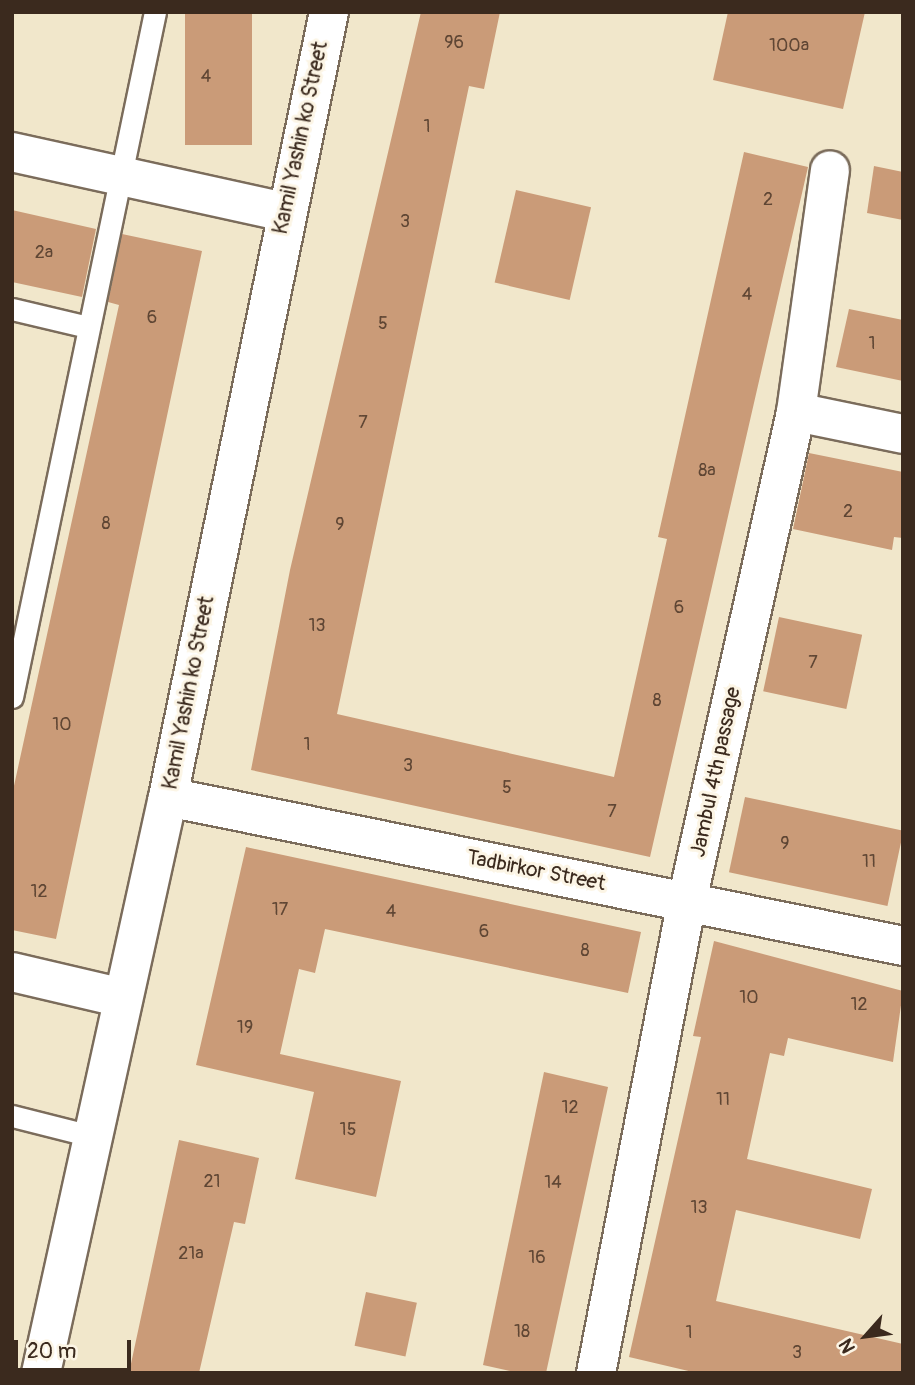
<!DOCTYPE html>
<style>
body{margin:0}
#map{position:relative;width:915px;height:1385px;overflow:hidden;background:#f1e7cb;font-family:Pangolin,sans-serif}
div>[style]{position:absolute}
.building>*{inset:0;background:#ca9b78;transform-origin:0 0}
.roads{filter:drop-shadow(2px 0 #7b6c5b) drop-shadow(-2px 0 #7b6c5b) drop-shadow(0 2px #7b6c5b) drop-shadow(0 -2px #7b6c5b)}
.lane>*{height:21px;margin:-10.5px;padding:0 10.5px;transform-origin:10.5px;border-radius:10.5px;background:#fff}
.street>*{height:38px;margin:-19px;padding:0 19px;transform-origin:19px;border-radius:19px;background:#fff}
span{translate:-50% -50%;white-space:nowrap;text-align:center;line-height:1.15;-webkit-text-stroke:6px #fcf5e5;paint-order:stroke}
.number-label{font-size:18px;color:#5f4634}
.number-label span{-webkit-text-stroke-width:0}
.street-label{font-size:21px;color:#3b2a1e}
.frame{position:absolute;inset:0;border:14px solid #3b2a1e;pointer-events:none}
.north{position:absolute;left:831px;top:1301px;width:70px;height:70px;-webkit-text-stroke:5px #fcf5e5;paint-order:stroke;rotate:242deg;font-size:19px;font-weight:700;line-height:28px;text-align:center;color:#3b2a1e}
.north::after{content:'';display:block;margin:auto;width:24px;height:32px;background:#3b2a1e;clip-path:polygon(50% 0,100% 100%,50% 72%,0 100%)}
.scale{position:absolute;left:14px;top:1340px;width:117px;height:32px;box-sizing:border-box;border:4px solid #3b2a1e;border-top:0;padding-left:9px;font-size:21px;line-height:24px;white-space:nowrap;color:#3b2a1e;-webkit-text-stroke:5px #fcf5e5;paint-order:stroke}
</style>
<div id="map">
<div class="building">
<i style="left:185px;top:12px;width:67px;height:133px"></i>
<i style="clip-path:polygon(421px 12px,500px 12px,484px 89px,469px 86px,337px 714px,614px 777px,667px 539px,658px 537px,744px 152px,808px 167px,650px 857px,251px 770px,290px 570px)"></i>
<i style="clip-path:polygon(728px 12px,865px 12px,843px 109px,713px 80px)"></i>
<i style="clip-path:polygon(874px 166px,903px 172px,903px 220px,867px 213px)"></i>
<i style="left:516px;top:190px;width:77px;height:95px;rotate:13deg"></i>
<i style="clip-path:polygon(12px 210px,96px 229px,82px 297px,12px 282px)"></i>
<i style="clip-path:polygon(122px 234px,202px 251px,56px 939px,12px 930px,12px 795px,119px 305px,108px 302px)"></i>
<i style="clip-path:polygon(849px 309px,903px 320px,903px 381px,836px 367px)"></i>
<i style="clip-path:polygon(809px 453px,903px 472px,903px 538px,894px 537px,892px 550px,793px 529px)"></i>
<i style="left:779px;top:617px;width:85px;height:76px;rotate:12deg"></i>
<i style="left:745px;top:797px;width:162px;height:77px;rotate:12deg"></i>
<i style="clip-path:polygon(246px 847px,641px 932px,628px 993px,325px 929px,315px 973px,299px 969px,280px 1054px,401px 1081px,376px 1197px,295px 1179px,314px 1092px,196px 1065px)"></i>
<i style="clip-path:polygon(714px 941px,903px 991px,893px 1062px,788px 1038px,784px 1056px,770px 1053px,747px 1159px,872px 1189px,860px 1239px,736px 1210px,716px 1301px,903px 1344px,903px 1373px,697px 1373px,629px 1357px,701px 1037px,693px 1036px)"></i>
<i style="clip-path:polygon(544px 1072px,608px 1087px,546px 1373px,519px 1373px,483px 1365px)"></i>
<i style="clip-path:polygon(179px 1140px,259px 1158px,245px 1224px,234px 1222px,199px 1373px,129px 1373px)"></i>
<i style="left:366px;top:1292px;width:52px;height:55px;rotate:12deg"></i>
</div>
<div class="roads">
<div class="lane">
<i style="left:12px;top:309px;width:78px;rotate:13.3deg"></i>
<i style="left:12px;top:697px;width:700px;rotate:-78.21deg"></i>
<i style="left:12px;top:1116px;width:81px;rotate:14.2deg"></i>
</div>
<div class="street">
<i style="left:12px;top:152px;width:280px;rotate:12.4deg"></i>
<i style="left:796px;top:412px;width:109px;rotate:11.6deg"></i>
<i style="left:168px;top:797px;width:750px;rotate:11.46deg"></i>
<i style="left:12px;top:972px;width:114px;rotate:13.2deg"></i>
<i style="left:41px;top:1373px;width:590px;rotate:-77.57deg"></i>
<i style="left:168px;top:797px;width:801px;rotate:-78.41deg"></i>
<i style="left:596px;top:1373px;width:481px;rotate:-79.1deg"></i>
<i style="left:687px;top:901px;width:501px;rotate:-77.43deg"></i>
<i style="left:796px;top:412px;width:244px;rotate:-82deg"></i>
</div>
</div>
<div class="number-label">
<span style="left:454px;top:43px">96</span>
<span style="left:789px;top:46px">100a</span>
<span style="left:206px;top:77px">4</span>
<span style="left:427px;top:127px">1</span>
<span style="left:768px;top:200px">2</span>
<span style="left:405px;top:222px">3</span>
<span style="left:44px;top:253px">2a</span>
<span style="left:747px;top:295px">4</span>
<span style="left:152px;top:318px">6</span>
<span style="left:383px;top:324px">5</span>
<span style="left:872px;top:344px">1</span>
<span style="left:363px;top:423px">7</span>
<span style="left:707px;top:471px">8a</span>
<span style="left:848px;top:512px">2</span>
<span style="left:106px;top:524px">8</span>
<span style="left:340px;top:525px">9</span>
<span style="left:679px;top:608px">6</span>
<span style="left:317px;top:626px">13</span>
<span style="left:813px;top:663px">7</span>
<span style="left:657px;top:701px">8</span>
<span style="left:62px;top:725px">10</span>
<span style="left:307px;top:745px">1</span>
<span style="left:408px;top:766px">3</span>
<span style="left:507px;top:788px">5</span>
<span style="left:612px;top:812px">7</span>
<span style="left:785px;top:844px">9</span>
<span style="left:869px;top:862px">11</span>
<span style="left:39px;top:892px">12</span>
<span style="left:280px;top:910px">17</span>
<span style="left:391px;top:912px">4</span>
<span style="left:484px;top:932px">6</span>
<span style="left:585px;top:951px">8</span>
<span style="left:749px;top:998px">10</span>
<span style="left:859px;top:1005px">12</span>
<span style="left:245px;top:1028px">19</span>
<span style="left:723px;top:1100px">11</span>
<span style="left:570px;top:1108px">12</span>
<span style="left:348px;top:1130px">15</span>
<span style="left:212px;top:1182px">21</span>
<span style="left:553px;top:1183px">14</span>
<span style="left:699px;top:1208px">13</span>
<span style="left:191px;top:1254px">21a</span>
<span style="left:537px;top:1258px">16</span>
<span style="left:522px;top:1332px">18</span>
<span style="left:689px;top:1333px">1</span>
<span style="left:797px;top:1353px">3</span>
</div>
<div class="street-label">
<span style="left:301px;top:138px;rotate:-78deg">Kamil Yashin ko Street</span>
<span style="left:189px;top:693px;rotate:-79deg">Kamil Yashin ko Street</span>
<span style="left:716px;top:772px;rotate:-78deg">Jambul 4th passage</span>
<span style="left:536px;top:871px;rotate:11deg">Tadbirkor Street</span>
</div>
<div class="frame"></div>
<div class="north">N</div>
<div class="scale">20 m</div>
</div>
